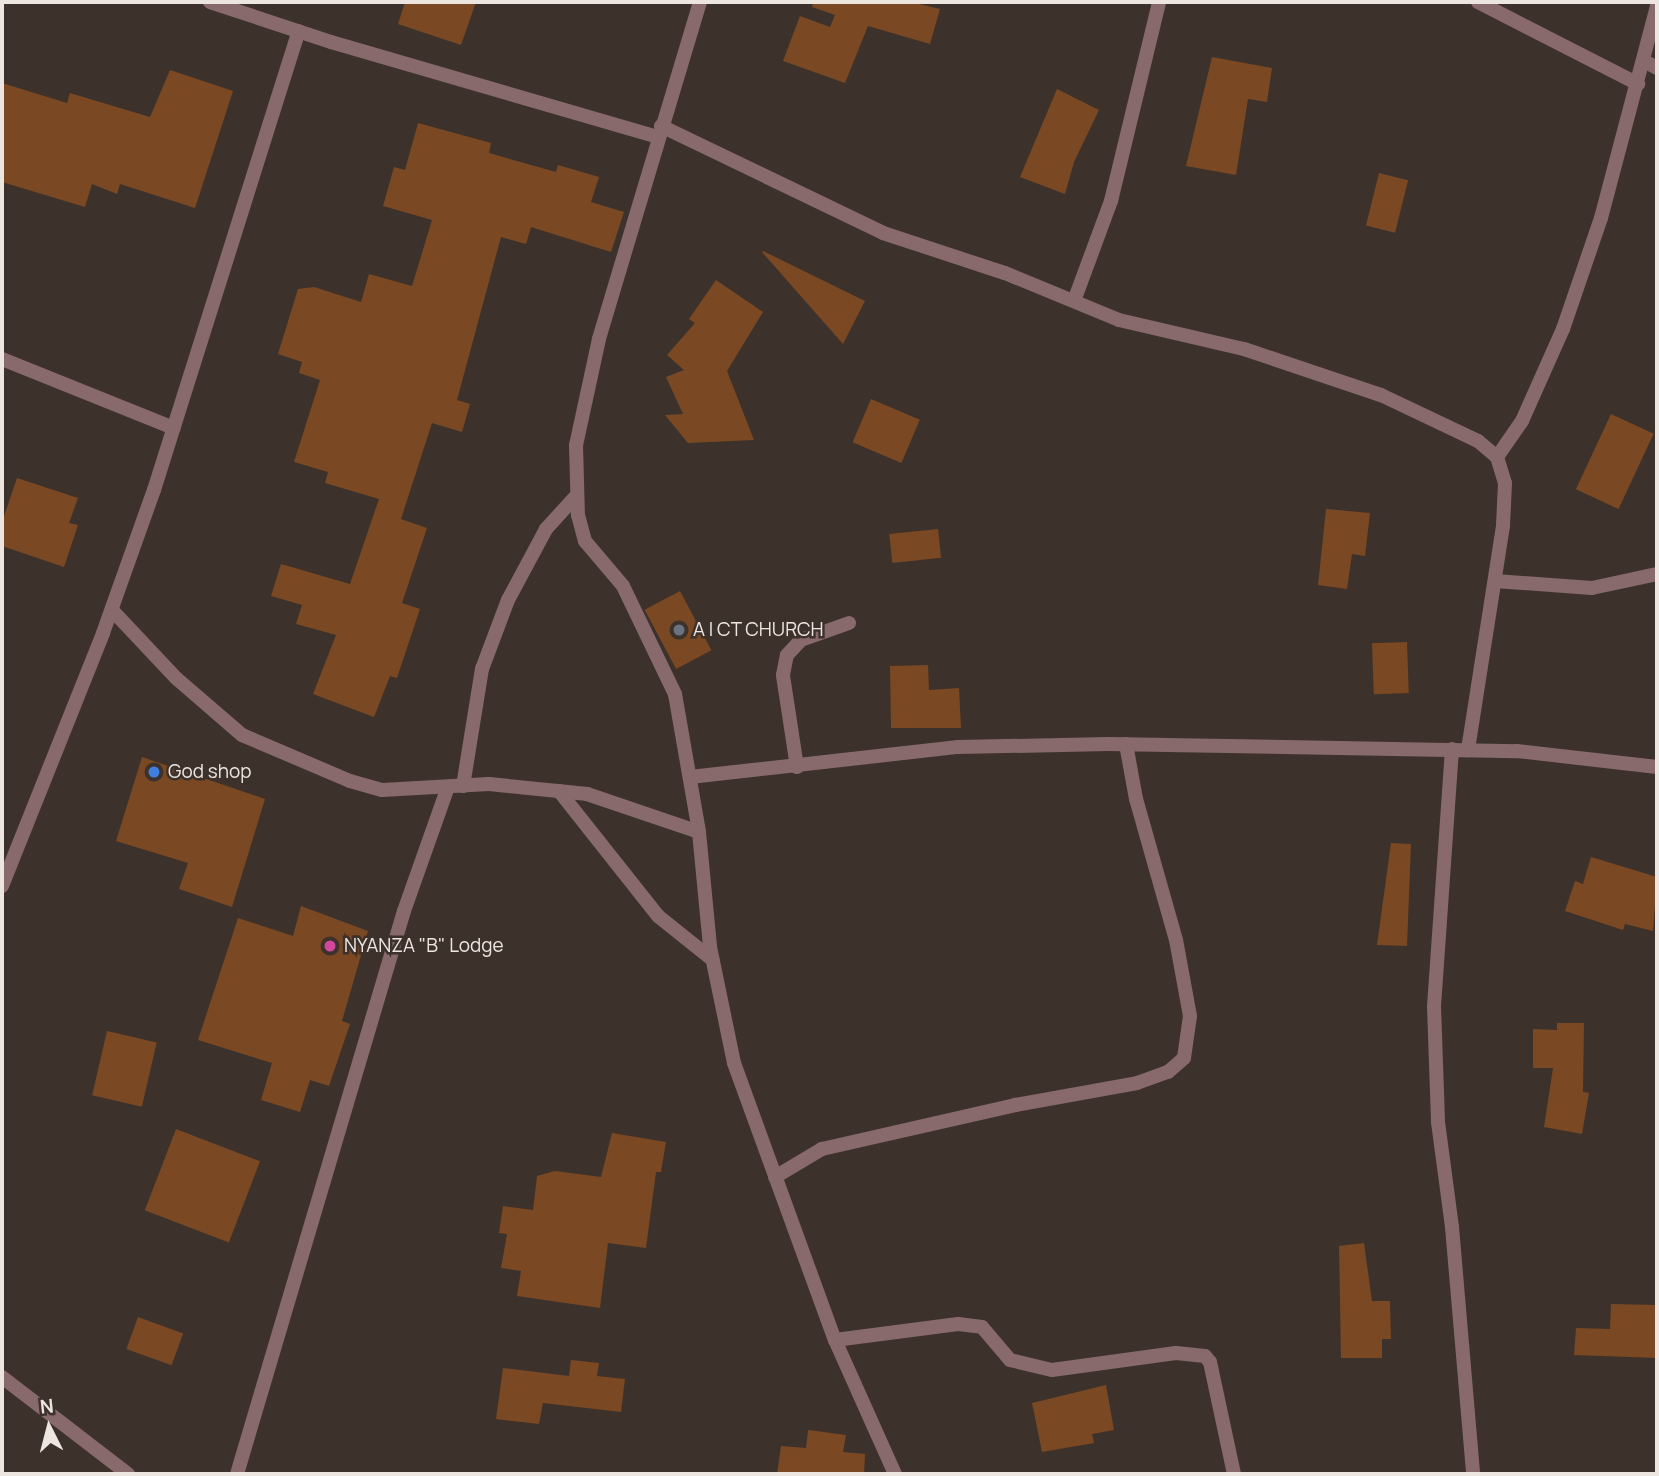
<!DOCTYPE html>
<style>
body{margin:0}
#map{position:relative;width:1659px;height:1476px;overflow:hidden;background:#3d322b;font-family:Manrope,sans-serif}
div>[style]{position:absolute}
.building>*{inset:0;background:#7a4823;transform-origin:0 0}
.street>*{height:14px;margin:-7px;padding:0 7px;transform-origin:7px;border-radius:7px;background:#886a6d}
.dots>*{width:19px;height:19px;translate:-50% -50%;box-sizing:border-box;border:4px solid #3d322b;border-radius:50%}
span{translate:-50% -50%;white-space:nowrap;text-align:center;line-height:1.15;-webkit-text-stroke:5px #3d322b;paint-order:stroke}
.poi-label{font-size:19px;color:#ece5e0}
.left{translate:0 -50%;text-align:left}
.frame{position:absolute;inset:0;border:4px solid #ece5e0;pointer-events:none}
.north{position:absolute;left:14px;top:1392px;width:70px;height:70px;-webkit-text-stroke:5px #3d322b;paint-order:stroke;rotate:354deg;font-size:19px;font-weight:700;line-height:28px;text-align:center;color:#ece5e0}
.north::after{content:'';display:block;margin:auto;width:24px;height:32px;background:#ece5e0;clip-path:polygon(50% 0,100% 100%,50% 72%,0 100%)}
</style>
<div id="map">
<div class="building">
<i style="clip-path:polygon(405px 2px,476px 2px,461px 45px,398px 24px)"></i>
<i style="clip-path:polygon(813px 2px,911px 2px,940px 9px,930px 44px,868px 26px,845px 83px,783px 61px,800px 16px,830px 27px,835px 15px,812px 7px)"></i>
<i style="clip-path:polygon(1212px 57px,1272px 68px,1267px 102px,1248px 99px,1236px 175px,1186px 166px)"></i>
<i style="clip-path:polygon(170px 70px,233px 91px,195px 208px,120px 184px,117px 194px,92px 184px,85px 207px,2px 182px,2px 83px,67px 103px,70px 93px,150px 117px)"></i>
<i style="clip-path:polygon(1057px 89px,1099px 110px,1074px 162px,1065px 194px,1020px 177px)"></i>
<i style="clip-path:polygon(418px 123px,491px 143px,489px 153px,556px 172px,558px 165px,599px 177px,591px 202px,624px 212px,611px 252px,531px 227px,526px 244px,501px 237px,457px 400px,470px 404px,462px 432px,432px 423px,401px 519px,427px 528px,402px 603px,420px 609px,397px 678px,390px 676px,374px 717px,313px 694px,336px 635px,296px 624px,302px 605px,271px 596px,281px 564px,350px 584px,379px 499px,325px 483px,328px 472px,294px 462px,320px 380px,299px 373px,302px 362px,278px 354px,298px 289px,314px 287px,361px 302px,369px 274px,412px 286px,432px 220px,383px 206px,394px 167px,405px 170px)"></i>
<i style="left:1379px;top:173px;width:30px;height:54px;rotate:14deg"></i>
<i style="clip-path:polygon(763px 251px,865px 301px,843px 344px,762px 252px)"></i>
<i style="clip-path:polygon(716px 280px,763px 312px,727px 371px,754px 440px,688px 443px,665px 415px,683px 414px,666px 377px,684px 370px,667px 355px,695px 323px,689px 319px)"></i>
<i style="left:871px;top:399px;width:53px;height:47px;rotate:23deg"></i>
<i style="left:1611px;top:414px;width:47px;height:83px;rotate:25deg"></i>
<i style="clip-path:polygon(17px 478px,78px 498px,69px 523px,78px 525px,64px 567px,2px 546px,2px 522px)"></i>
<i style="clip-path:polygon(1326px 509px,1370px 513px,1365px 556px,1352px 554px,1347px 589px,1318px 585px)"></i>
<i style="left:938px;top:529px;width:29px;height:49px;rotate:84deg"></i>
<i style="left:680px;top:591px;width:67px;height:40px;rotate:62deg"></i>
<i style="left:1407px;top:642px;width:51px;height:35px;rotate:88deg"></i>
<i style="clip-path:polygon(928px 665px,929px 690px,959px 688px,961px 728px,891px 728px,890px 666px)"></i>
<i style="clip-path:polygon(142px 757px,265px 799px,232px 907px,179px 889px,188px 863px,116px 841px)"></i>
<i style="clip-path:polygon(1391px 843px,1411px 844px,1407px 946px,1377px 945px)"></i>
<i style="clip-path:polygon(1591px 857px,1657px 877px,1653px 931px,1625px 924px,1623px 930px,1565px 911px,1575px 881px,1583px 884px)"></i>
<i style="clip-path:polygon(301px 906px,368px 931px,342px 1021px,350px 1024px,329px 1086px,310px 1080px,300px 1112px,261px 1100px,272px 1063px,198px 1040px,238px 918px,293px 936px)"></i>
<i style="clip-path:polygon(1557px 1023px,1584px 1023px,1583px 1092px,1589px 1093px,1582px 1134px,1544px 1127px,1553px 1068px,1533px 1068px,1533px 1029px,1557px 1030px)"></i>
<i style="left:107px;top:1031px;width:51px;height:66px;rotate:13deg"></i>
<i style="left:176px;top:1129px;width:90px;height:87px;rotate:21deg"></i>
<i style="clip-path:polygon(612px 1133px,666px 1142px,661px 1172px,656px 1172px,646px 1248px,608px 1243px,600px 1308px,517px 1296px,521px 1271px,501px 1268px,507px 1234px,499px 1233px,503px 1206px,533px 1210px,537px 1176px,555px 1171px,601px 1177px)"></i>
<i style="clip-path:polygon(1364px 1243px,1372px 1301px,1390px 1301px,1391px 1339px,1382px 1339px,1382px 1358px,1341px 1358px,1339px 1246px)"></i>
<i style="clip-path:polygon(1611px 1304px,1657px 1305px,1657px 1358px,1574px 1355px,1576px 1328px,1610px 1329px)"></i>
<i style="left:138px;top:1317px;width:48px;height:34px;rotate:20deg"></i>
<i style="clip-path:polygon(571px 1360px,599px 1363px,597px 1376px,625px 1379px,621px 1412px,543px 1403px,539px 1424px,496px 1419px,503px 1368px,569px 1376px)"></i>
<i style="clip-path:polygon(1106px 1385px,1114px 1430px,1092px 1434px,1094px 1443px,1042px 1452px,1032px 1403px)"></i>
<i style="clip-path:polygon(808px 1430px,846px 1435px,843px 1452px,865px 1454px,864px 1474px,777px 1474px,781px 1446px,806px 1448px)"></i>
</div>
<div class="street">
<i style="left:210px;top:2px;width:127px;rotate:18.3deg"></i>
<i style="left:331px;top:42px;width:341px;rotate:16.2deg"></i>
<i style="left:700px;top:2px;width:352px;rotate:106.7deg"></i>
<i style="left:599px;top:339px;width:108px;rotate:102.2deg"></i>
<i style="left:576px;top:445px;width:70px;rotate:88.4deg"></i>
<i style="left:578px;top:515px;width:27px;rotate:75deg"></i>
<i style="left:585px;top:541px;width:59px;rotate:49.8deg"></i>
<i style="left:623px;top:586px;width:120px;rotate:64.3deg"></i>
<i style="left:675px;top:694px;width:140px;rotate:80.1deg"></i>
<i style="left:699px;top:832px;width:116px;rotate:84.5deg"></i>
<i style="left:710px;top:947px;width:118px;rotate:78.3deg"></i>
<i style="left:734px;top:1063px;width:295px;rotate:70deg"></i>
<i style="left:835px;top:1340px;width:147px;rotate:65.9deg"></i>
<i style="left:1478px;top:2px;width:180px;rotate:27.1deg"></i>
<i style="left:1644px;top:61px;width:15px;rotate:28deg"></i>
<i style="left:661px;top:126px;width:246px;rotate:25.7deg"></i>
<i style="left:883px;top:233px;width:128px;rotate:18.2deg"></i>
<i style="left:1005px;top:273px;width:123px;rotate:22.4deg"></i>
<i style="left:1119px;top:320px;width:128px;rotate:13.1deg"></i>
<i style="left:1244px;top:349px;width:145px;rotate:18.6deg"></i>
<i style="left:1381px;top:395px;width:107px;rotate:25.4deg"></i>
<i style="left:1478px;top:441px;width:25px;rotate:40deg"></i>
<i style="left:1497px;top:457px;width:27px;rotate:73deg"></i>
<i style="left:1505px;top:483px;width:43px;rotate:92.7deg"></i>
<i style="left:1503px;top:526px;width:227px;rotate:98.9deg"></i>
<i style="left:1074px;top:301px;width:107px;rotate:-69.7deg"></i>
<i style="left:1111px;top:201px;width:205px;rotate:-76.4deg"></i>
<i style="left:2px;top:359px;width:185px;rotate:21.9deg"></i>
<i style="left:1497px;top:457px;width:44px;rotate:-55.2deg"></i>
<i style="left:1522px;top:421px;width:101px;rotate:-66deg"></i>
<i style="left:1563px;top:329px;width:117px;rotate:-71.1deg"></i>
<i style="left:1601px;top:218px;width:219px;rotate:-75.2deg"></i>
<i style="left:1495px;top:581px;width:97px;rotate:4.1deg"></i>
<i style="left:1592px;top:588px;width:66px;rotate:-12.2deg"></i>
<i style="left:112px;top:610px;width:93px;rotate:46.7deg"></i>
<i style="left:176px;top:678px;width:87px;rotate:40.8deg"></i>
<i style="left:242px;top:735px;width:117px;rotate:23.1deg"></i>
<i style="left:350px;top:781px;width:33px;rotate:16deg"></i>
<i style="left:382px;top:790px;width:107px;rotate:-3.2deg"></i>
<i style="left:489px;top:784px;width:99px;rotate:5.8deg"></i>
<i style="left:587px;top:794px;width:118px;rotate:18.7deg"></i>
<i style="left:1452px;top:749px;width:258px;rotate:94deg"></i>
<i style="left:1434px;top:1006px;width:116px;rotate:88deg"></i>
<i style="left:1438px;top:1122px;width:106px;rotate:82.4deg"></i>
<i style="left:1452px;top:1227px;width:248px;rotate:85.1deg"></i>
<i style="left:797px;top:767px;width:93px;rotate:-98.7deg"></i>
<i style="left:783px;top:675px;width:20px;rotate:-79deg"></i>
<i style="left:787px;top:655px;width:21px;rotate:-47deg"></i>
<i style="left:801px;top:640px;width:51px;rotate:-19.5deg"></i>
<i style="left:690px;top:777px;width:270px;rotate:-6.4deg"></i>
<i style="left:958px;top:747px;width:150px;rotate:-1.1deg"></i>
<i style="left:1108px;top:744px;width:409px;rotate:1deg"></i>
<i style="left:1517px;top:751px;width:141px;rotate:6.5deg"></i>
<i style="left:463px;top:786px;width:119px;rotate:-80.8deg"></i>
<i style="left:482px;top:669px;width:74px;rotate:-69.4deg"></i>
<i style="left:508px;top:600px;width:81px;rotate:-61.8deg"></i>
<i style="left:546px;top:529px;width:45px;rotate:-47.7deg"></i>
<i style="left:559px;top:791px;width:159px;rotate:51.6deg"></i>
<i style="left:658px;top:916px;width:70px;rotate:38.7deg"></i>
<i style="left:2px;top:886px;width:272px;rotate:-68.2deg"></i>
<i style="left:103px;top:633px;width:152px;rotate:-70.4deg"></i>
<i style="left:154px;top:490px;width:481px;rotate:-72.5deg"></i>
<i style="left:775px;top:1177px;width:55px;rotate:-30.8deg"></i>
<i style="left:822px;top:1149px;width:198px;rotate:-12.8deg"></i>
<i style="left:1015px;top:1105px;width:124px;rotate:-10.2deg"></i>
<i style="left:1137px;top:1083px;width:33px;rotate:-20deg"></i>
<i style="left:1168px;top:1072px;width:21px;rotate:-41deg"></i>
<i style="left:1184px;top:1058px;width:42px;rotate:-81.9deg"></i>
<i style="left:1190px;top:1016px;width:77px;rotate:-100.4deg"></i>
<i style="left:1176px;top:940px;width:147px;rotate:-105.8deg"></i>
<i style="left:1136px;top:799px;width:56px;rotate:-100.3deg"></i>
<i style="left:835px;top:1340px;width:124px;rotate:-7.4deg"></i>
<i style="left:958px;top:1324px;width:24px;rotate:7deg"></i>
<i style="left:982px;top:1327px;width:43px;rotate:49.7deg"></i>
<i style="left:1010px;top:1360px;width:43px;rotate:13.4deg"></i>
<i style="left:1052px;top:1370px;width:125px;rotate:-7.8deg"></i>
<i style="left:1176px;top:1353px;width:29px;rotate:6deg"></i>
<i style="left:1205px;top:1356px;width:8px;rotate:50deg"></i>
<i style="left:1210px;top:1362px;width:115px;rotate:77.9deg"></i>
<i style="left:2px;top:1377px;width:159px;rotate:37.6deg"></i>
<i style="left:237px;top:1474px;width:587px;rotate:-73.48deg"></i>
<i style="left:404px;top:911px;width:132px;rotate:-70.5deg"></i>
</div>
<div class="dots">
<i style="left:679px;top:630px;background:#6b7280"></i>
<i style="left:154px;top:772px;background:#3f7fe0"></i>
<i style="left:330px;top:946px;background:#d1479c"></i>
</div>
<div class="poi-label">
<span class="left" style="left:693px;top:630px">A I CT CHURCH</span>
<span class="left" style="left:168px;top:772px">God shop</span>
<span class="left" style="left:344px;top:946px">NYANZA "B" Lodge</span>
</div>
<div class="frame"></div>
<div class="north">N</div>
</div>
